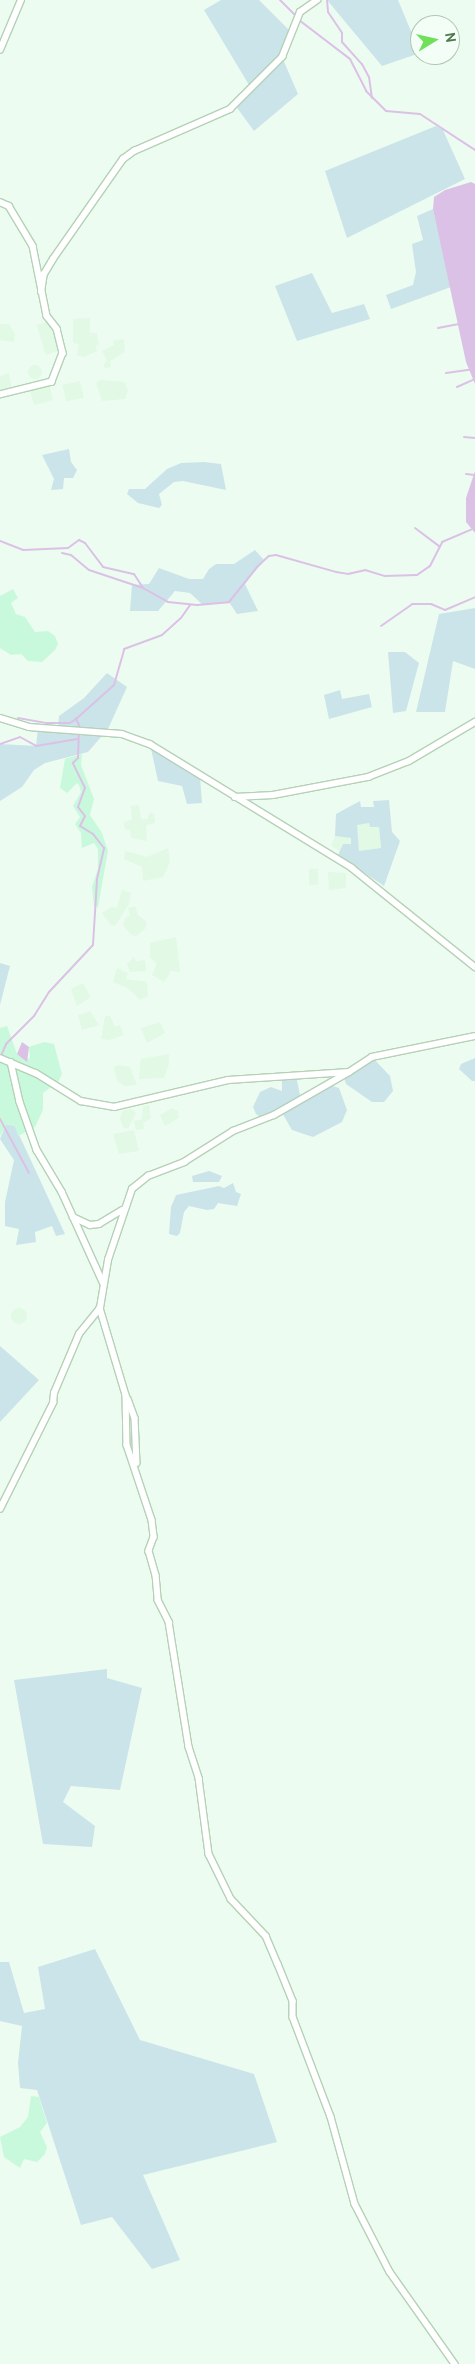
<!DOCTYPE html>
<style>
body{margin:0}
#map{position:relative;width:475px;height:2364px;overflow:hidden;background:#edfcf0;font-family:Overpass,sans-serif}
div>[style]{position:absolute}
.residential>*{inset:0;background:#e1f9e5;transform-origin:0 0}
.round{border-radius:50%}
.green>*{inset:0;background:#cbe4ea}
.sand>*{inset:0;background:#c9f9dc}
.water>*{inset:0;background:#dcc1e6}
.stream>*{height:2px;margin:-1px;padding:0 1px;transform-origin:1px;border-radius:1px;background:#dcc1e6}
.roads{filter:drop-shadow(1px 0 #b5d1b6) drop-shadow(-1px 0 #b5d1b6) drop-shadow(0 1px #b5d1b6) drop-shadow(0 -1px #b5d1b6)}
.minor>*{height:5.5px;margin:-2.75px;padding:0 2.75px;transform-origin:2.75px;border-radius:2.75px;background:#fff}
span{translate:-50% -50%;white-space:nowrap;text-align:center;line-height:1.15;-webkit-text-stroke:4.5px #f3fef6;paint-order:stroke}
.north{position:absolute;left:410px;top:15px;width:50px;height:50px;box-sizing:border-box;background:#f3fef6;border:1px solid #b2c8b3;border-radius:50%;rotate:81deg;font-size:14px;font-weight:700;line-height:20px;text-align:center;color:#51774f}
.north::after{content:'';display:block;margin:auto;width:18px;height:22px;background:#70df59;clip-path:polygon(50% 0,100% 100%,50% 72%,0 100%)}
</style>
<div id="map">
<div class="residential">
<i style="clip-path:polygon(90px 318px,90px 333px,97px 333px,99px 345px,96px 346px,97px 351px,84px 357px,77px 355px,79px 344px,73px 343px,73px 319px)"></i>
<i style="left:50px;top:321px;width:31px;height:14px;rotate:73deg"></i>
<i style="clip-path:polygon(0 324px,9px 324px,15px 334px,14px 342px,0 340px)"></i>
<i style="clip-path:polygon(124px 339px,125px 352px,110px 361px,111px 366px,106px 369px,103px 365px,107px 361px,102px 351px,114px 345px,113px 341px)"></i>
<i class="round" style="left:28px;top:365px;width:14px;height:14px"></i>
<i style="clip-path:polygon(9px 373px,12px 389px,0 392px,0 376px)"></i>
<i style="clip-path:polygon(100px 380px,124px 382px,128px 390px,125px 399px,102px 401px,96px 383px)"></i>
<i style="left:80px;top:381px;width:17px;height:18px;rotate:77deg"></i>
<i style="clip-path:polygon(39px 387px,50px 387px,53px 400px,34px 405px,30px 390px)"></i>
<i style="clip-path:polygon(139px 805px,141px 819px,148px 819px,149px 813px,154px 813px,155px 823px,146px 825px,147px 841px,131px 838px,130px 830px,126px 830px,123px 823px,132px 819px,131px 806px)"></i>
<i style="clip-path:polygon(369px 823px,379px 827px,381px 848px,359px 851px,356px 824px)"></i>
<i style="clip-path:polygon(335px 836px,351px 838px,351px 844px,343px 844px,340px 851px,331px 846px)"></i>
<i style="clip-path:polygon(168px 848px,170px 862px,163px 877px,143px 881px,142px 867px,124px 859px,125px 851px,147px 857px)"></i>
<i style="left:309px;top:869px;width:9px;height:16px"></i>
<i style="clip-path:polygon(328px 872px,346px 873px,346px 888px,329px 890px)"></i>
<i style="clip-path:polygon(122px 890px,131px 893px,129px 904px,115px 926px,111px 925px,102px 913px,111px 907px,117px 908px)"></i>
<i style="clip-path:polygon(135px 906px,138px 915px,147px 922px,145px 929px,136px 936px,131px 935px,123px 925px,125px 918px,130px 916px,128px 908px)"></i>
<i style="clip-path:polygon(176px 937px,180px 972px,171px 971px,164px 982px,152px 975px,157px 963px,150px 958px,150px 943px)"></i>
<i style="clip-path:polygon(134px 957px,136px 961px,145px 960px,146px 971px,130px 972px,127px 964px)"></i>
<i style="clip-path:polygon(117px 968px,128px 973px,126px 979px,147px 982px,148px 996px,140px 1000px,129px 989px,113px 982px)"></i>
<i style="clip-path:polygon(83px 983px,91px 997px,77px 1006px,71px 989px)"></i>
<i style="clip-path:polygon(90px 1011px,99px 1025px,82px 1030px,78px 1015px)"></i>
<i style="clip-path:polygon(105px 1016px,110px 1016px,115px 1027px,120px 1025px,124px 1035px,109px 1040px,101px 1039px)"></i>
<i style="clip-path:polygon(160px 1022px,165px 1033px,147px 1043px,141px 1028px)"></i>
<i style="clip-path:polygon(169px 1054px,169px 1064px,164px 1078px,139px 1079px,141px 1059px)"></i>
<i style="clip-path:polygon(118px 1065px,130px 1067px,137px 1085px,125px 1086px,117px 1081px,114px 1067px)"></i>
<i style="clip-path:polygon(149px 1105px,151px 1118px,143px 1123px,144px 1129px,136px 1130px,134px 1121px,142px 1119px,143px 1107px)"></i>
<i style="clip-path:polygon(172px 1108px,178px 1111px,179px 1118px,165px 1126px,160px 1115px)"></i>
<i style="clip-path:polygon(131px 1109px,136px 1113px,128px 1129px,123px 1127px,120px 1118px,123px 1110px)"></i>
<i style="clip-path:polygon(134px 1130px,139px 1151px,119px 1154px,113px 1134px)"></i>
<i class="round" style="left:11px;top:1308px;width:16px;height:16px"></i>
</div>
<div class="green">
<i style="clip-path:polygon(221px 0,259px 0,291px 32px,282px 57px,298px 94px,254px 131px,235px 105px,252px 90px,204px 10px)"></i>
<i style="clip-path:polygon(327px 0,398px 0,420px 53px,382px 66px)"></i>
<i style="clip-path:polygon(436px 126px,443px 130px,465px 179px,347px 238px,325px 171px)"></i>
<i style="clip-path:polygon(433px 209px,451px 287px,391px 309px,386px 295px,413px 285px,416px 272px,412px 244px,423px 240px,417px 216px)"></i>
<i style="clip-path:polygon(312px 273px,332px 313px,364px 304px,370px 319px,297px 341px,275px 286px)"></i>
<i style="clip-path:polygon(69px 449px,71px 462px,77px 470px,73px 478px,64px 478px,63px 489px,51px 490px,54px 479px,42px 455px)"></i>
<i style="clip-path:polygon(204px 462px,221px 464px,226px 490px,183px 481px,174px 482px,159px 494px,162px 505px,159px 508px,138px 503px,127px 494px,129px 489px,145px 489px,167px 469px,181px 463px)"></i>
<i style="clip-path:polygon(255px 550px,264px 560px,245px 584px,258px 611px,237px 614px,229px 602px,203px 605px,190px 593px,175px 591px,158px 611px,130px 611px,132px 585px,149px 584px,159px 568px,189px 579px,203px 579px,209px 569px,216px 564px,234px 564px)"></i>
<i style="clip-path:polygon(475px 608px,475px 669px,453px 661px,445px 712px,416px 712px,439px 614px)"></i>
<i style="clip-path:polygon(388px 652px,405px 652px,419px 663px,406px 711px,393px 713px)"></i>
<i style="clip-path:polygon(107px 673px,127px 687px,108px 729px,88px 752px,45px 763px,34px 770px,22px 787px,0 801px,0 744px,36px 746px,38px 728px,58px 729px,59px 716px,84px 698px)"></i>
<i style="clip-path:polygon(340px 690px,342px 699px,369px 694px,372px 707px,329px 719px,324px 695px)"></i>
<i style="clip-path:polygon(150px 744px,200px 777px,202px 803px,187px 804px,182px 786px,158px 781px)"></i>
<i style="clip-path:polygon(evenodd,389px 800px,392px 832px,400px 841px,384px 886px,338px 855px,343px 844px,351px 844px,351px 838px,335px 836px,336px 814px,360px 801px,361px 807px,374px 807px,373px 801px,389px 800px,369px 823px,370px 827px,379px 827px,381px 848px,359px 851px,357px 825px,369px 823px)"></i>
<i style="clip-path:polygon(0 963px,10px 966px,0 1005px)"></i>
<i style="clip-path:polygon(372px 1057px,390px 1076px,393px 1091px,384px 1102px,372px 1102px,346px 1084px,343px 1075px)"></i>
<i style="clip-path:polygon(475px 1058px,475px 1081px,472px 1081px,459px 1069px,461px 1064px)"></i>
<i style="clip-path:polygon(296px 1075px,301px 1100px,327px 1084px,339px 1088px,347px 1110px,342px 1122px,313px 1137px,292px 1130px,281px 1111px,263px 1119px,256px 1114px,253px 1107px,260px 1092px,271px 1087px,282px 1091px,282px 1076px)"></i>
<i style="clip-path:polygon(6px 1124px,15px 1126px,65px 1234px,56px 1236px,52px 1226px,35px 1232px,36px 1242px,16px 1245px,19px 1229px,5px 1226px,5px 1202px,14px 1160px,0 1139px)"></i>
<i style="clip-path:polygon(209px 1171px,222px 1176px,219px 1182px,193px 1182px,192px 1176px)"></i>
<i style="clip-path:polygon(233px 1183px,236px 1192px,241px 1194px,237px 1206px,218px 1203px,214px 1209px,207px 1210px,189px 1206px,184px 1212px,180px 1233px,177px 1236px,169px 1234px,171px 1207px,176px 1195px,219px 1186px,224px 1188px)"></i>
<i style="clip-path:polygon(0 1346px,39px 1380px,0 1422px)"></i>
<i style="clip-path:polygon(107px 1669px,107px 1678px,142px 1688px,120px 1790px,71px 1786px,63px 1802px,95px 1826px,92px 1847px,43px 1844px,14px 1680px)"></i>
<i style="clip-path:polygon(95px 1949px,140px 2040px,254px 2074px,277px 2142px,143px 2175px,180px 2260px,152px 2269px,112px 2217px,81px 2225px,37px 2090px,20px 2088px,18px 2063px,22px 2026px,0 2021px,0 1962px,9px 1962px,24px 2013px,45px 2009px,38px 1967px)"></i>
</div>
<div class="sand">
<i style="clip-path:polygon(13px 589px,18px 598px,11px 603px,16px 614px,25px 617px,35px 632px,48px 631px,55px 636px,58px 644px,55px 650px,42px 662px,28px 661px,21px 654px,11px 655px,0 648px,0 596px)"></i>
<i style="clip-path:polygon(82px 754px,81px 765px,94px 799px,90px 815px,102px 833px,108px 851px,98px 907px,94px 906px,92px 887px,98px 869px,98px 849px,94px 843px,82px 848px,81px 833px,75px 824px,80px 817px,73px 806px,81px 792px,79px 785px,77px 783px,67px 793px,60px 788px,65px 759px)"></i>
<i style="clip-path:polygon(7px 1026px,17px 1054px,30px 1059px,29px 1047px,44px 1042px,54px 1044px,62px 1074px,58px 1082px,43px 1093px,43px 1110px,35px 1127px,18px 1136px,15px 1126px,7px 1124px,0 1136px,0 1028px)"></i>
<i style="clip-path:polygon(31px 2096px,39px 2097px,47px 2123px,40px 2132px,47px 2147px,45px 2154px,37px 2162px,24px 2159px,20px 2168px,4px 2157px,0 2137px,20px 2127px,28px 2117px)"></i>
</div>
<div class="water">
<i style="clip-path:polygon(471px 182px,475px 184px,475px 384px,466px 362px,433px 209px,434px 197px,445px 190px)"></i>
<i style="clip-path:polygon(475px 471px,475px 533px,466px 522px,466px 498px)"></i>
<i style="clip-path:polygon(22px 1042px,29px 1047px,27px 1062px,17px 1054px)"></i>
</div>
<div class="stream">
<i style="left:280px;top:0;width:23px;rotate:45deg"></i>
<i style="left:327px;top:0;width:12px;rotate:85deg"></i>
<i style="left:328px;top:12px;width:25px;rotate:56deg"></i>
<i style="left:342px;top:33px;width:9px;rotate:90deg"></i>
<i style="left:342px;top:42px;width:30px;rotate:48deg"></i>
<i style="left:362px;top:64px;width:15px;rotate:62deg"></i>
<i style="left:369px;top:77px;width:21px;rotate:82deg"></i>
<i style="left:299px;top:20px;width:64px;rotate:37.4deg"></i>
<i style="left:350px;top:59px;width:36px;rotate:63deg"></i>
<i style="left:366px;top:91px;width:28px;rotate:45deg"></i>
<i style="left:386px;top:111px;width:34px;rotate:5deg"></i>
<i style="left:420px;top:114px;width:66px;rotate:33.2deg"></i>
<i style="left:438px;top:328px;width:20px;rotate:-11deg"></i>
<i style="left:446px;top:373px;width:29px;rotate:-8deg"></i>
<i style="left:457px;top:387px;width:20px;rotate:-24deg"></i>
<i style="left:464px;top:437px;width:11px;rotate:5deg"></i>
<i style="left:466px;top:474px;width:9px;rotate:6deg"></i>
<i style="left:415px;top:528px;width:31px;rotate:37deg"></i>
<i style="left:0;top:541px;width:25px;rotate:21deg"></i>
<i style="left:23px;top:550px;width:45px;rotate:-2.5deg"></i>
<i style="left:68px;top:548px;width:14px;rotate:-36deg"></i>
<i style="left:79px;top:540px;width:7px;rotate:27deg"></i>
<i style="left:85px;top:543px;width:30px;rotate:53deg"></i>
<i style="left:103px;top:567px;width:32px;rotate:13deg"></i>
<i style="left:134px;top:574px;width:17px;rotate:57deg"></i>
<i style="left:143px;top:588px;width:29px;rotate:29deg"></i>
<i style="left:168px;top:602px;width:29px;rotate:6deg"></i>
<i style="left:197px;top:605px;width:32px;rotate:-5deg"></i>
<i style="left:229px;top:602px;width:45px;rotate:-51.3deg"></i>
<i style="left:257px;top:567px;width:16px;rotate:-43deg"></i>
<i style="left:269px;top:556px;width:7px;rotate:-8deg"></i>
<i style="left:276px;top:555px;width:62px;rotate:15.8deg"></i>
<i style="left:336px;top:572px;width:12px;rotate:9deg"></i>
<i style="left:348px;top:574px;width:17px;rotate:-13deg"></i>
<i style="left:365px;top:570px;width:21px;rotate:17deg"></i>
<i style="left:385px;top:576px;width:32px;rotate:-2deg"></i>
<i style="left:417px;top:575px;width:16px;rotate:-35deg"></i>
<i style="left:430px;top:566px;width:27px;rotate:-63deg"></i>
<i style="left:442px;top:542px;width:36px;rotate:-23deg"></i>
<i style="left:62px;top:553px;width:9px;rotate:13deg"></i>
<i style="left:71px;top:555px;width:23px;rotate:40deg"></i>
<i style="left:89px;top:570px;width:57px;rotate:18.4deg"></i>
<i style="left:381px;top:626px;width:38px;rotate:-35deg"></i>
<i style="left:412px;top:604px;width:19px"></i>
<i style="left:431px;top:604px;width:15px;rotate:23deg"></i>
<i style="left:445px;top:610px;width:33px;rotate:-23deg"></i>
<i style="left:18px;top:718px;width:28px;rotate:10deg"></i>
<i style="left:46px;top:723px;width:24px"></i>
<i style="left:70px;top:723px;width:7px;rotate:-34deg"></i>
<i style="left:0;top:744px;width:21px;rotate:-19deg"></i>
<i style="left:20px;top:737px;width:18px;rotate:29deg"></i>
<i style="left:36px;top:746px;width:42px;rotate:-9.7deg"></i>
<i style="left:1px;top:1056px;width:13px;rotate:-67deg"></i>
<i style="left:6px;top:1044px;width:40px;rotate:-45deg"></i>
<i style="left:34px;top:1016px;width:28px;rotate:-58deg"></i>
<i style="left:49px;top:992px;width:64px;rotate:-46.9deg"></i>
<i style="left:93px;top:945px;width:66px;rotate:-86.5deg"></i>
<i style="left:97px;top:879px;width:32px;rotate:-77deg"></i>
<i style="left:104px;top:848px;width:18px;rotate:-128deg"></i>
<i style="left:93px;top:834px;width:15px;rotate:-148deg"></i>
<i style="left:80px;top:826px;width:11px;rotate:-63deg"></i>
<i style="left:85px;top:816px;width:11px;rotate:-128deg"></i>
<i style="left:78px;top:807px;width:20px;rotate:-70deg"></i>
<i style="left:85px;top:788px;width:28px;rotate:-116deg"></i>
<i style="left:73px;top:763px;width:7px;rotate:-45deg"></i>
<i style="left:78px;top:758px;width:33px;rotate:-88deg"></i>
<i style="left:79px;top:725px;width:7px;rotate:-117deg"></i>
<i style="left:76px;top:719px;width:51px;rotate:-41.8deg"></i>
<i style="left:114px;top:685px;width:37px;rotate:-74deg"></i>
<i style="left:124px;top:649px;width:40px;rotate:-20.2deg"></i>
<i style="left:162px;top:635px;width:25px;rotate:-42deg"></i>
<i style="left:181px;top:618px;width:16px;rotate:-55deg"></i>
<i style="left:0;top:1119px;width:61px;rotate:61.8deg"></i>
</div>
<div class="roads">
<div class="minor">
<i style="left:0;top:50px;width:54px;rotate:-67.2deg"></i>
<i style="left:0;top:202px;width:10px;rotate:24deg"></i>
<i style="left:9px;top:206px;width:47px;rotate:59deg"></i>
<i style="left:33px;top:246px;width:71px;rotate:78.7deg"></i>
<i style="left:47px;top:316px;width:16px;rotate:52deg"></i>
<i style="left:57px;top:329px;width:25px;rotate:76deg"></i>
<i style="left:63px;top:353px;width:31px;rotate:111deg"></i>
<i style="left:52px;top:382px;width:54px;rotate:166deg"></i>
<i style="left:41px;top:292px;width:18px;rotate:-81deg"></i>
<i style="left:44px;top:274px;width:17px;rotate:-59deg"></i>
<i style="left:53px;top:259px;width:122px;rotate:-55deg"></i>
<i style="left:123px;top:159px;width:14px;rotate:-36deg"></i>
<i style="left:134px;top:151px;width:105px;rotate:-23.6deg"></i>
<i style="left:230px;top:109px;width:74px;rotate:-45deg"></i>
<i style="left:282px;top:57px;width:48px;rotate:-68.2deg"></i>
<i style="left:300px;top:12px;width:21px;rotate:-35deg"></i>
<i style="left:0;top:718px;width:30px;rotate:17deg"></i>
<i style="left:29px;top:727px;width:93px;rotate:4.3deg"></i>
<i style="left:122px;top:734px;width:30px;rotate:20deg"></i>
<i style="left:150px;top:744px;width:237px;rotate:31.5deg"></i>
<i style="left:352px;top:868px;width:158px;rotate:38.8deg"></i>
<i style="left:235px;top:797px;width:38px;rotate:-3deg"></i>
<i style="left:273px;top:795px;width:97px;rotate:-10.7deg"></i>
<i style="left:368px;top:777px;width:44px;rotate:-21.3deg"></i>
<i style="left:409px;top:761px;width:77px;rotate:-30.6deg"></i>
<i style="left:0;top:1058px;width:39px;rotate:23deg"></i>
<i style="left:36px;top:1073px;width:53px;rotate:31.9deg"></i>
<i style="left:81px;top:1101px;width:34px;rotate:10deg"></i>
<i style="left:114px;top:1107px;width:117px;rotate:-13.3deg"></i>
<i style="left:228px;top:1080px;width:121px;rotate:-3.8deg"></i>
<i style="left:349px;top:1072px;width:27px;rotate:-33deg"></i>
<i style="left:372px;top:1057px;width:105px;rotate:-11.5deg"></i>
<i style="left:11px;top:1062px;width:41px;rotate:77.3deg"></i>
<i style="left:20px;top:1102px;width:51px;rotate:70.5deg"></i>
<i style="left:37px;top:1150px;width:49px;rotate:59.2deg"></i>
<i style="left:62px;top:1192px;width:99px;rotate:65.5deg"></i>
<i style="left:73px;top:1217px;width:19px;rotate:25deg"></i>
<i style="left:90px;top:1225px;width:9px;rotate:-6deg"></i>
<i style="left:99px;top:1224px;width:27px;rotate:-31deg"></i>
<i style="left:100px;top:1308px;width:91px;rotate:73.4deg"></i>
<i style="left:126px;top:1395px;width:50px;rotate:88.9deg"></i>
<i style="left:127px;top:1445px;width:79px;rotate:71.6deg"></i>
<i style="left:152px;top:1520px;width:17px;rotate:83deg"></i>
<i style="left:154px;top:1537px;width:15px;rotate:110deg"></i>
<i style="left:149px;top:1551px;width:25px;rotate:74deg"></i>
<i style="left:156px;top:1575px;width:25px;rotate:85deg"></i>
<i style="left:158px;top:1600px;width:25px;rotate:63deg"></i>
<i style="left:169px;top:1622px;width:127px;rotate:80.9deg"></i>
<i style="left:189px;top:1747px;width:33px;rotate:72deg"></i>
<i style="left:199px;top:1778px;width:77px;rotate:82.5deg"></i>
<i style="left:209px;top:1854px;width:50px;rotate:63.9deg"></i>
<i style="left:231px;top:1899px;width:51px;rotate:46.6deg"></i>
<i style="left:266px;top:1936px;width:30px;rotate:67deg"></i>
<i style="left:278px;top:1964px;width:40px;rotate:68deg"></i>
<i style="left:293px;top:2001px;width:16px;rotate:90deg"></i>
<i style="left:293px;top:2017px;width:107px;rotate:69.2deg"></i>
<i style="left:331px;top:2117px;width:90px;rotate:74.6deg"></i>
<i style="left:355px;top:2204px;width:76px;rotate:62.8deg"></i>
<i style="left:390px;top:2272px;width:113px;rotate:54.8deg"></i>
<i style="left:128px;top:1399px;width:20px;rotate:70deg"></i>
<i style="left:135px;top:1418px;width:45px;rotate:87.5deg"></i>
<i style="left:0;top:1509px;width:119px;rotate:-63.4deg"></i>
<i style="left:53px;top:1403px;width:10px;rotate:-84deg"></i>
<i style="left:54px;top:1393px;width:64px;rotate:-67deg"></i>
<i style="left:79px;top:1334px;width:33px;rotate:-51deg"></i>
<i style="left:100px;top:1308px;width:49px;rotate:-80.5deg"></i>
<i style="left:108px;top:1260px;width:75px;rotate:-71.3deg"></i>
<i style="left:132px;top:1189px;width:21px;rotate:-39deg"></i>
<i style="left:148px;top:1176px;width:39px;rotate:-21deg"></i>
<i style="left:184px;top:1162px;width:58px;rotate:-32.3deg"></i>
<i style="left:233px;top:1131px;width:44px;rotate:-21.3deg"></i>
<i style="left:274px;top:1115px;width:86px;rotate:-29.8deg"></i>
</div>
</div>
<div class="north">N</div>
</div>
